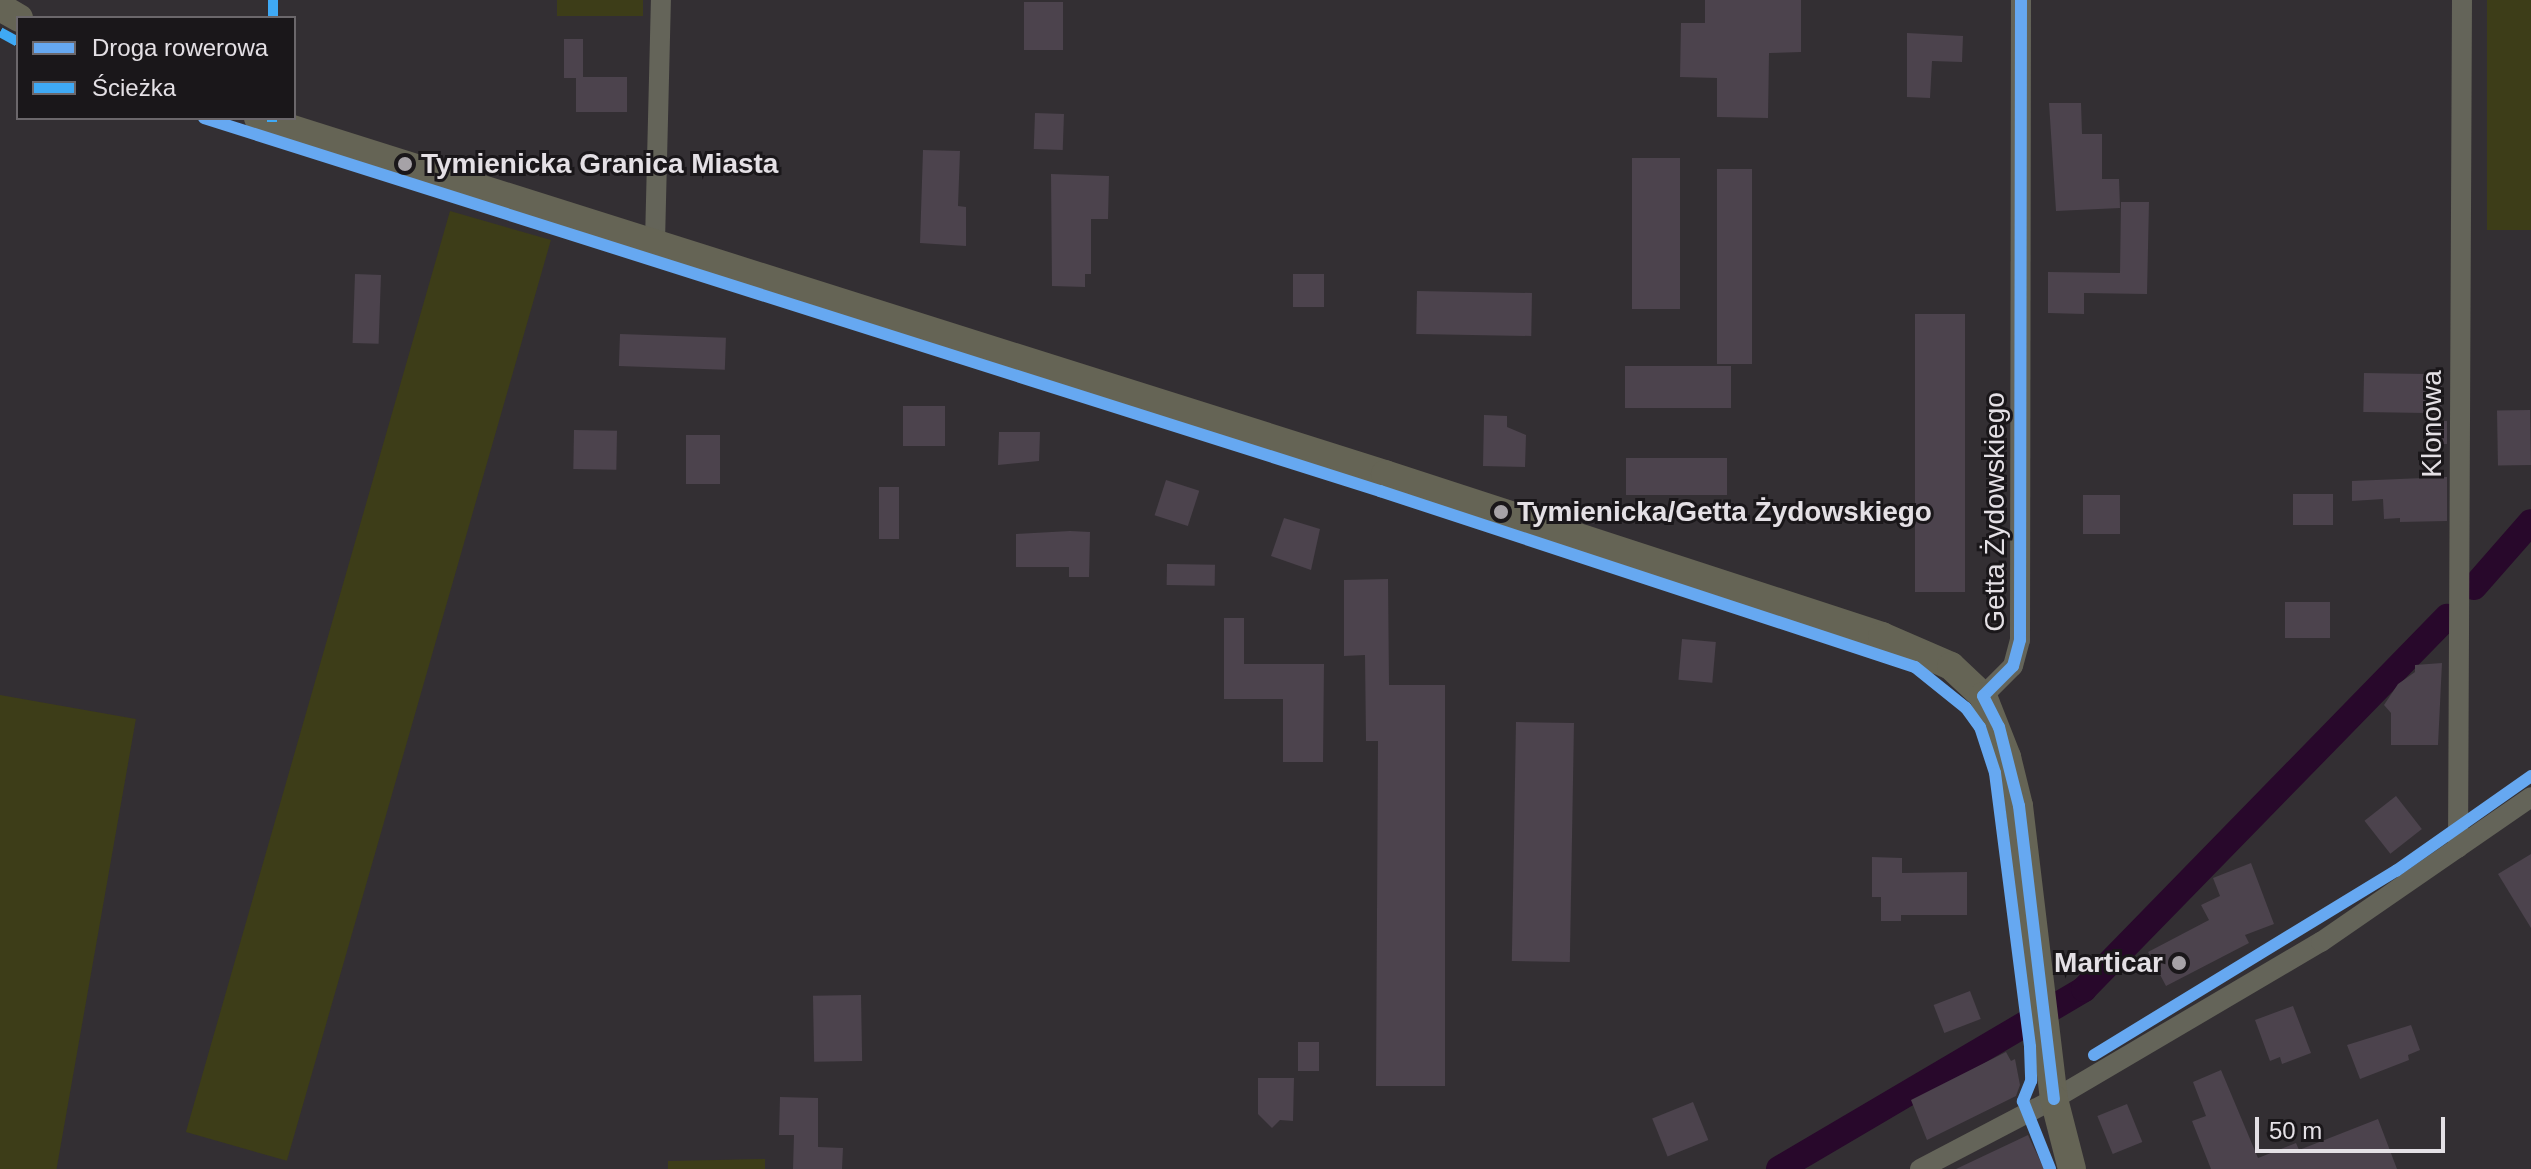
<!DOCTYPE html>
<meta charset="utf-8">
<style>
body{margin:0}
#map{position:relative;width:2531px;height:1169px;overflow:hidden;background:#332f33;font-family:Helvetica,sans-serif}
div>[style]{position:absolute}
.green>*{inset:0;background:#3d3d18;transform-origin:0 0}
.canal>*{height:26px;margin:-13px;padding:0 13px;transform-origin:13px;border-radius:13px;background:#28082b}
.building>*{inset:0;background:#4c434d;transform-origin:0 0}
.street>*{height:20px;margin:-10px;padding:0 10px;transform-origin:10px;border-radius:10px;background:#646459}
.secondary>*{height:28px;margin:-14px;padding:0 14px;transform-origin:14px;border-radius:14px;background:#656455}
.quiet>*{height:10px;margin-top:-5px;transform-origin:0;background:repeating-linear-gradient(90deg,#3fa9f5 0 20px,transparent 0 30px)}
.cycleway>*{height:12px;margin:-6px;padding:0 6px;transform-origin:6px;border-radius:6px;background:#66a8f1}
.dots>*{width:22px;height:22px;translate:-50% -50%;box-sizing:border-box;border:4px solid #1a171a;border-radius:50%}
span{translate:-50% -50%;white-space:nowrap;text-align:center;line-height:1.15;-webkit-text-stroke:6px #1a171a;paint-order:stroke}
.poi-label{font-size:28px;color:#e4e0e5;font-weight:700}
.left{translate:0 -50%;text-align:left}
.right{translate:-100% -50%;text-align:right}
.street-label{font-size:28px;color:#e4e0e5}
.legend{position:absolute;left:16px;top:16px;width:280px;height:104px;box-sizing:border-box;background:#1a171a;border:2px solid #6b676b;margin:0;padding:10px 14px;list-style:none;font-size:24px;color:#e4e0e5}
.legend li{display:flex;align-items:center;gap:16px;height:40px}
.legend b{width:40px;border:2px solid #6b676b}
.scale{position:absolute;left:2255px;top:1117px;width:190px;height:36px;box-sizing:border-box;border:4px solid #e4e0e5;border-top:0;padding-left:10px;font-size:24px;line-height:28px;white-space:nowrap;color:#e4e0e5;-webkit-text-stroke:6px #1a171a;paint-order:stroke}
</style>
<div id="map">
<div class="green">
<i style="left:557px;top:0;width:86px;height:16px"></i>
<i style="left:2487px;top:0;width:44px;height:230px"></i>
<i style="left:450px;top:211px;width:105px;height:958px;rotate:16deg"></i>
<i style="left:0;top:695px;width:138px;height:474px;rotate:10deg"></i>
<i style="clip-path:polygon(765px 1159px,765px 1169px,668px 1169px,668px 1161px)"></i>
</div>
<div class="canal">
<i style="left:2474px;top:587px;width:86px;rotate:-48.8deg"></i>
<i style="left:1779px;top:1169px;width:354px;rotate:-30.5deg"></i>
<i style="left:2084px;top:989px;width:520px;rotate:-45.7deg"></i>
</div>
<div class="building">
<i style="clip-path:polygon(1705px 0,1801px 0,1801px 52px,1769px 53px,1768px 118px,1717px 117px,1717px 78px,1680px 77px,1681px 23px,1705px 23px)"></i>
<i style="left:1024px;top:2px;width:39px;height:48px"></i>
<i style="clip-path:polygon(1907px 33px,1963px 36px,1962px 62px,1932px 61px,1930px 98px,1907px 97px)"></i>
<i style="left:564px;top:39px;width:19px;height:39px"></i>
<i style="left:627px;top:77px;width:35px;height:51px;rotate:90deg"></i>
<i style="clip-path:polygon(2049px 103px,2081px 103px,2082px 134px,2102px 134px,2102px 179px,2119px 179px,2120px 208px,2056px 211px)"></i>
<i style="left:1035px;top:113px;width:29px;height:36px;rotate:2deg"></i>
<i style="clip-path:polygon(923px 150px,960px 151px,958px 206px,966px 207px,966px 246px,920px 243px)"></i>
<i style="left:1632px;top:158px;width:48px;height:151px"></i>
<i style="left:1717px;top:169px;width:35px;height:195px"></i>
<i style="clip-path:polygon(1051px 174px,1109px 176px,1108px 219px,1091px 219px,1091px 274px,1085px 274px,1085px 287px,1052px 286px)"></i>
<i style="clip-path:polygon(2121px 202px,2149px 202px,2147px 294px,2084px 293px,2084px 314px,2048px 313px,2048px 272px,2120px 273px)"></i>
<i style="left:355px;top:274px;width:26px;height:69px;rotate:2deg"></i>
<i style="left:1293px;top:274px;width:31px;height:33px"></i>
<i style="left:1417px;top:291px;width:115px;height:43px;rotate:1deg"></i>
<i style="left:1915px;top:314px;width:50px;height:278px"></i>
<i style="left:620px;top:334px;width:106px;height:32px;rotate:2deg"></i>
<i style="left:1625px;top:366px;width:106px;height:42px"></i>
<i style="left:2364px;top:373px;width:78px;height:39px;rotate:1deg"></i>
<i style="left:903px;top:406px;width:42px;height:40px"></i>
<i style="left:2530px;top:410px;width:55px;height:33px;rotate:89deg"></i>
<i style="clip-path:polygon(1484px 415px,1507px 416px,1507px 427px,1526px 435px,1525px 467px,1483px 466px)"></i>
<i style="left:2447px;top:421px;width:23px;height:18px;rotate:90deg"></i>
<i style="left:574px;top:430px;width:43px;height:39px;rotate:1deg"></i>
<i style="clip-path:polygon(999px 432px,1040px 432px,1039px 461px,998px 465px)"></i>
<i style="left:686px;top:435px;width:34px;height:49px"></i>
<i style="left:1626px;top:458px;width:101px;height:37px"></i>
<i style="clip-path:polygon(2447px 477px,2447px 521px,2400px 522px,2400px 518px,2384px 519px,2383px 499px,2352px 501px,2352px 481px)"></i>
<i style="left:1166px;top:480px;width:35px;height:37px;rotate:18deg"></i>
<i style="left:879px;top:487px;width:20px;height:52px"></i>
<i style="left:2293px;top:494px;width:40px;height:31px"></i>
<i style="left:2083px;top:495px;width:37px;height:39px"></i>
<i style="clip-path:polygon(1284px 518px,1320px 529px,1311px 570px,1271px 556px)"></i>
<i style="clip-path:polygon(1070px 531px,1090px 532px,1089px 577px,1069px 577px,1069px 567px,1016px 567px,1016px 534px)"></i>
<i style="left:1167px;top:564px;width:48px;height:21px;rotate:1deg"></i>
<i style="clip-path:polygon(1388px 579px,1389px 685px,1445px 685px,1445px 1086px,1376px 1086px,1378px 741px,1366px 741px,1365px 655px,1344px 656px,1344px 580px)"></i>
<i style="left:2285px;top:602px;width:45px;height:36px"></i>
<i style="clip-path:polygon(1224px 618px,1244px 618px,1244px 664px,1324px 664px,1323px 762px,1283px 762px,1283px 699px,1224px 699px)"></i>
<i style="left:1682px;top:639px;width:34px;height:41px;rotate:5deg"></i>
<i style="clip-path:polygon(2442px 663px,2438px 745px,2391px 745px,2391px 713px,2384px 705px,2398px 684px,2415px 672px,2415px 665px)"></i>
<i style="left:1516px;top:722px;width:58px;height:239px;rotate:1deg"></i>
<i style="left:2396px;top:796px;width:42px;height:40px;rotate:52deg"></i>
<i style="clip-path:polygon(2531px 854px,2531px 928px,2498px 874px)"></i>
<i style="clip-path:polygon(1872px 857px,1902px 858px,1902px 873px,1967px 872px,1967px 915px,1901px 915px,1901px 921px,1881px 921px,1881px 897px,1872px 897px)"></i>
<i style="clip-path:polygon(2251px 863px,2274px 924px,2245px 935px,2249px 943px,2166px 986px,2148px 952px,2209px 920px,2201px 905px,2220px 896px,2213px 878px)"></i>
<i style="left:1970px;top:991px;width:30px;height:39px;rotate:69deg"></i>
<i style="left:861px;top:995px;width:66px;height:48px;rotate:89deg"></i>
<i style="clip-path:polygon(2293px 1006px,2311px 1053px,2282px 1064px,2280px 1057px,2270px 1061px,2255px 1020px)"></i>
<i style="clip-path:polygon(2411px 1025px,2420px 1050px,2408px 1055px,2409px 1060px,2360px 1079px,2347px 1045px)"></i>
<i style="left:1298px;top:1042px;width:21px;height:29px"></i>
<i style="clip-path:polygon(2006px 1052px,2011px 1061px,2015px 1059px,2020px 1085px,2016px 1096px,1927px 1140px,1911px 1100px)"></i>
<i style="clip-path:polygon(2221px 1070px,2258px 1158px,2296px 1143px,2299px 1150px,2378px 1119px,2397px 1169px,2211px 1169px,2192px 1121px,2206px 1116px,2193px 1082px)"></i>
<i style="clip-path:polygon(1258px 1078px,1294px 1078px,1293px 1121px,1280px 1120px,1272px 1128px,1258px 1114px)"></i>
<i style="clip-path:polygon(780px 1097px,818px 1098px,818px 1147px,843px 1148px,842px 1169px,793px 1169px,794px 1135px,779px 1135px)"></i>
<i style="left:1693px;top:1102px;width:41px;height:44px;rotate:68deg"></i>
<i style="left:2127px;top:1104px;width:41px;height:32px;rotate:68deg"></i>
<i style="clip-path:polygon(2028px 1135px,2044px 1169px,1956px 1169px)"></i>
</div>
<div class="street">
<i style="left:655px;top:242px;width:242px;rotate:-88.6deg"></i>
<i style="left:1983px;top:696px;width:42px;rotate:-45deg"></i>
<i style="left:2013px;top:666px;width:27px;rotate:-75deg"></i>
<i style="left:2020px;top:640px;width:640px;rotate:-89.91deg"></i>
<i style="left:2458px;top:848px;width:848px;rotate:-89.73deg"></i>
<i style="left:1920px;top:1169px;width:151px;rotate:-27.6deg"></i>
<i style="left:2054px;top:1099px;width:310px;rotate:-30.5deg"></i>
<i style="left:2321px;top:942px;width:255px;rotate:-34.6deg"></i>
</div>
<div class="secondary">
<i style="left:0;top:7px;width:22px;rotate:30deg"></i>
<i style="left:258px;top:118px;width:1182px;rotate:17.53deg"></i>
<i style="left:1385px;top:474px;width:523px;rotate:18.05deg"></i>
<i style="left:1882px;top:636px;width:75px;rotate:23.5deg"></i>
<i style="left:1951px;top:666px;width:44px;rotate:43.2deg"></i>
<i style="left:1983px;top:696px;width:66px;rotate:68.5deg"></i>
<i style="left:2007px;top:757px;width:50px;rotate:76.2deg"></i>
<i style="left:2019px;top:806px;width:295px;rotate:83.2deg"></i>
<i style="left:2054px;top:1099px;width:72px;rotate:75.6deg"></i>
</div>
<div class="quiet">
<i style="left:273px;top:18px;width:18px;rotate:-90deg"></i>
<i style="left:0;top:32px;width:21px;rotate:29deg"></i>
<i style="left:272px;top:122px;width:4px;rotate:-90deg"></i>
</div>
<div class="cycleway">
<i style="left:2021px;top:0;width:640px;rotate:90.09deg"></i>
<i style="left:2020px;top:640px;width:27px;rotate:105deg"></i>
<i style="left:2013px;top:666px;width:42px;rotate:135deg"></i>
<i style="left:1983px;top:696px;width:35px;rotate:63deg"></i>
<i style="left:1999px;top:727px;width:81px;rotate:75.8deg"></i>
<i style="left:2019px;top:806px;width:295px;rotate:83.2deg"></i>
<i style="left:204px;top:118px;width:1234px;rotate:17.6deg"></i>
<i style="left:1380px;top:491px;width:563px;rotate:18.21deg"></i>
<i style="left:1915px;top:667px;width:65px;rotate:38.8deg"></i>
<i style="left:1966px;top:708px;width:24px;rotate:54deg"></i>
<i style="left:1980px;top:727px;width:48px;rotate:71.9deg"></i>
<i style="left:1995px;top:773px;width:276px;rotate:82.7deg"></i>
<i style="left:2030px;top:1047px;width:34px;rotate:88deg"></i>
<i style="left:2031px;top:1081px;width:22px;rotate:112deg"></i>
<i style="left:2023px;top:1101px;width:73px;rotate:68.3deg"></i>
<i style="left:2094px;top:1055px;width:354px;rotate:-31.4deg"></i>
<i style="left:2396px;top:871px;width:165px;rotate:-35.1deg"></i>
</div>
<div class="dots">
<i style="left:405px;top:164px;background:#a6a2a7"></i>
<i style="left:1501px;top:512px;background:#a6a2a7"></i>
<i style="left:2179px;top:963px;background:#a6a2a7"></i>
</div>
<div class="poi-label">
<span class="left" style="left:421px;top:164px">Tymienicka Granica Miasta</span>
<span class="left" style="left:1517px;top:512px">Tymienicka/Getta Żydowskiego</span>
<span class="right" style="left:2163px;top:963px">Marticar</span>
</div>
<div class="street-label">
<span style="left:2432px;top:424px;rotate:-90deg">Klonowa</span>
<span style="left:1995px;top:512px;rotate:-90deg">Getta Żydowskiego</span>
</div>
<ul class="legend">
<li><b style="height:10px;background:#66a8f1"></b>Droga rowerowa</li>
<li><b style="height:10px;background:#3fa9f5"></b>Ścieżka</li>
</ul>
<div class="scale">50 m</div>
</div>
